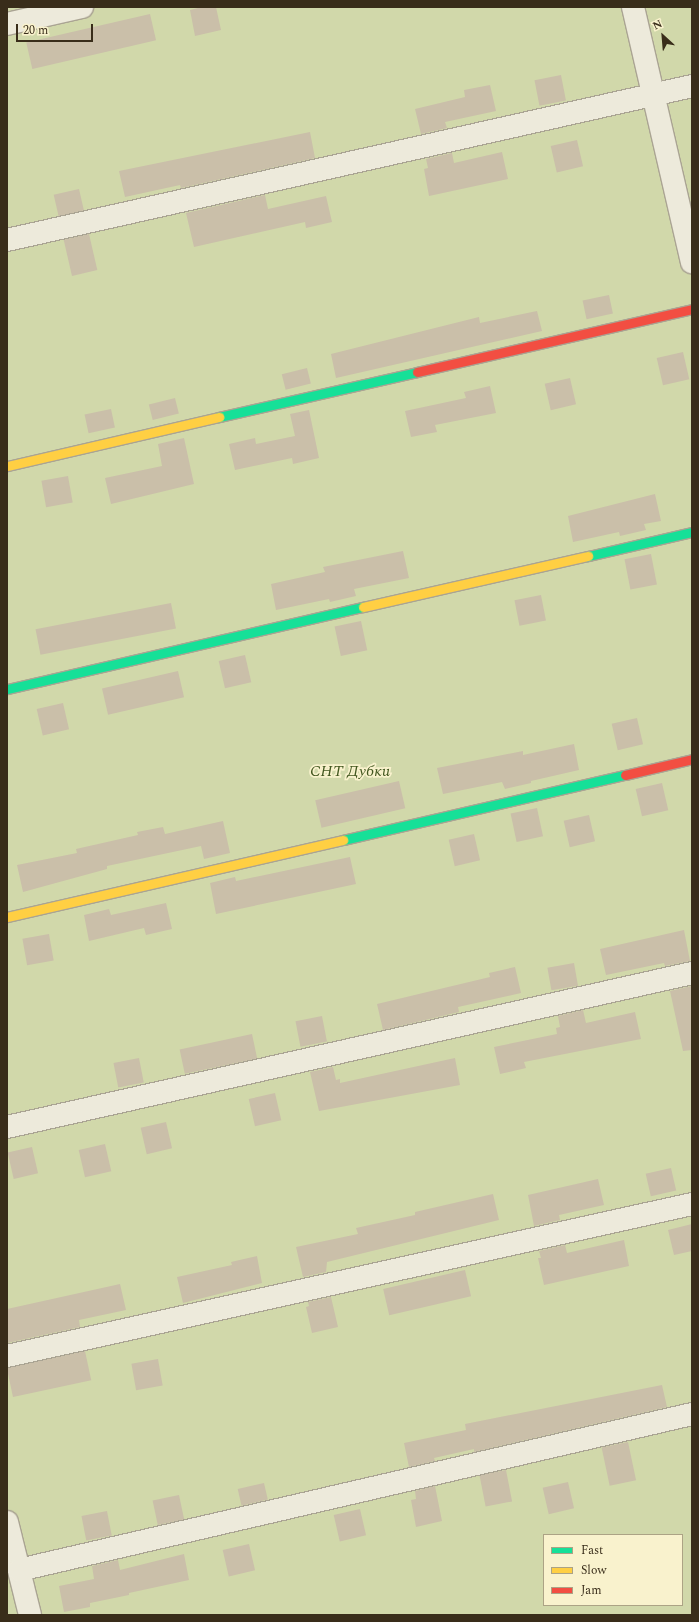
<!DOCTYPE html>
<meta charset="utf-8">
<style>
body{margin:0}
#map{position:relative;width:699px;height:1622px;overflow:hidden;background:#e5e1c9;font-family:Spectral,serif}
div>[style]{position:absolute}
.green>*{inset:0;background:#d1d8aa}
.building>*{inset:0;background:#cabfa9;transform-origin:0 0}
.roads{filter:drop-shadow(1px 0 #aaa493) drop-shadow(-1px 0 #aaa493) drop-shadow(0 1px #aaa493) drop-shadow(0 -1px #aaa493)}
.street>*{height:22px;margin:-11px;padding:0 11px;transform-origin:11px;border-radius:11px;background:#edeadb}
.fast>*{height:9px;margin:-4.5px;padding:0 4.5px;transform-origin:4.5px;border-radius:4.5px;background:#16e098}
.slow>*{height:9px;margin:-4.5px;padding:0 4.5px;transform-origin:4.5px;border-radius:4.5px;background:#ffcf43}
.jam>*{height:9px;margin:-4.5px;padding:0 4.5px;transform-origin:4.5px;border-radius:4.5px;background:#f24e42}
span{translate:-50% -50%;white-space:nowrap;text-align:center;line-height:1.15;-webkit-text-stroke:3.5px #f9f2cd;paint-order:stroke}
.park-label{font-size:16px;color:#42571f;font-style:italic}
.frame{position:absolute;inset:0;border:8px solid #392d1a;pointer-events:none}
.legend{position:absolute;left:543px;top:1534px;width:140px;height:72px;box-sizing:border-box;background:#f9f2cd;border:1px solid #aca385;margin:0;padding:5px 7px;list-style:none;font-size:12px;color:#392d1a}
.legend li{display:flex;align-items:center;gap:8px;height:20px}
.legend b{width:20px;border:1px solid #aca385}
.north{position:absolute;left:643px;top:16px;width:40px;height:40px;-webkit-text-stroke:3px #f9f2cd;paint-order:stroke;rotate:334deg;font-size:11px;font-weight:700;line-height:16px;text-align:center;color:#392d1a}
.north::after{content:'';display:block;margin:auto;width:14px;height:18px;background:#392d1a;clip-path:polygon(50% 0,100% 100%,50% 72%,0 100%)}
.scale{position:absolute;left:16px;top:24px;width:77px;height:18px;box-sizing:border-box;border:2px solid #392d1a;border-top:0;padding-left:5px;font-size:12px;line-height:14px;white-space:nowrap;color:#392d1a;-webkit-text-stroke:3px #f9f2cd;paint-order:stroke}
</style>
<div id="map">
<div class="green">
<i style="clip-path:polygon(evenodd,7px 7px,692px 7px,692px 1615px,7px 1615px,7px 7px,544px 1535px,682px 1535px,682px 1605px,544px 1605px,544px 1535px)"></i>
</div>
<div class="building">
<i style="clip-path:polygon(202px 7px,216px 7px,221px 30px,195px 36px,190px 10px)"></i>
<i style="left:150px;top:14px;width:27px;height:127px;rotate:77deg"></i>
<i style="left:561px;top:75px;width:26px;height:27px;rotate:79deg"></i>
<i style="clip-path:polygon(490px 85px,496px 111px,445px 122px,447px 128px,421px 134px,415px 109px,465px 97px,464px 90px)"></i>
<i style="clip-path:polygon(310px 132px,315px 158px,181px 188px,180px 185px,125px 197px,119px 171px)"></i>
<i style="left:577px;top:140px;width:27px;height:27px;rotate:77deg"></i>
<i style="clip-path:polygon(502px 152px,508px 179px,429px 196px,424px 169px,428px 168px,426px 159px,452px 153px,454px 163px)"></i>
<i style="left:79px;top:189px;width:22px;height:26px;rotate:77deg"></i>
<i style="clip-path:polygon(265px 195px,268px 209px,326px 196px,332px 222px,306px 228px,305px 222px,194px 247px,186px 213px)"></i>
<i style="left:89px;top:234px;width:37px;height:26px;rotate:77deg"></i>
<i style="left:609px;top:295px;width:19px;height:27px;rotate:78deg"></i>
<i style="clip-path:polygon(537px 311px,542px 331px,336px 378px,331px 354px,479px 317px,480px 323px)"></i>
<i style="left:683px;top:352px;width:28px;height:27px;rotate:77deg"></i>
<i style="left:307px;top:368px;width:16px;height:26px;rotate:76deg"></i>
<i style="left:570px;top:378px;width:27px;height:26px;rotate:77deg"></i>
<i style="clip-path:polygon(490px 386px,496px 413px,435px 425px,437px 432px,411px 437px,405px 411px,466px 398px,464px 392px)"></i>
<i style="left:175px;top:398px;width:16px;height:27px;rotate:76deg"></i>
<i style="left:111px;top:409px;width:19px;height:27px;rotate:78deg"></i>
<i style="clip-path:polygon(309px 410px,319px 458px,293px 464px,292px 458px,235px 470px,229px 444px,255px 438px,256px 444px,295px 436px,290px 414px)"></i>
<i style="clip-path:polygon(184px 438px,194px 484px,111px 504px,105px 478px,162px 466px,158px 444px)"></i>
<i style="left:68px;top:476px;width:27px;height:27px;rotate:80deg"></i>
<i style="clip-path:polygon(655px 494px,661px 521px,644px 524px,646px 530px,620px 536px,619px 532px,573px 542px,568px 516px)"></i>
<i style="clip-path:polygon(403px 551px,409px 578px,354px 589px,356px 596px,330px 602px,329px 599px,276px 610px,271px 584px,325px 572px,323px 567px)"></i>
<i style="left:651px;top:554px;width:31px;height:27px;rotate:79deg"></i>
<i style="left:541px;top:595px;width:26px;height:27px;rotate:79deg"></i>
<i style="left:171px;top:603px;width:26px;height:138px;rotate:79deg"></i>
<i style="left:361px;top:621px;width:30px;height:27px;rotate:78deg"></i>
<i style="left:245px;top:655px;width:28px;height:27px;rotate:77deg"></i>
<i style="left:178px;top:671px;width:27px;height:78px;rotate:77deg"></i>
<i style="left:63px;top:703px;width:27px;height:27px;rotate:77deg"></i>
<i style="left:637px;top:718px;width:27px;height:26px;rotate:77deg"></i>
<i style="clip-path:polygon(574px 744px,579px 770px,531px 781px,531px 783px,505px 789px,502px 782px,443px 794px,437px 768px,523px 751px,523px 755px)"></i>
<i style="left:399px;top:781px;width:28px;height:86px;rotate:77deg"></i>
<i style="left:662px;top:783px;width:28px;height:27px;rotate:77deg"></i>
<i style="left:537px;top:808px;width:29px;height:27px;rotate:78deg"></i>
<i style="left:589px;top:815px;width:27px;height:26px;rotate:77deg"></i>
<i style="clip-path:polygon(223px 821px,230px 853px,204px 859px,201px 846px,107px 866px,107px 869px,23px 892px,17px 865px,77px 853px,76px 849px,138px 835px,137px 832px,163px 827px,165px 834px)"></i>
<i style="left:474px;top:834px;width:27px;height:26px;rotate:77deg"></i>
<i style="clip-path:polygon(350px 857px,356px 884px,216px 914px,210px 883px,235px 877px,236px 881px)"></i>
<i style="clip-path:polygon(166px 903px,172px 929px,146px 935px,144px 928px,89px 941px,84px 915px,109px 909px,111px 915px)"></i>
<i style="clip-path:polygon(684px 930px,690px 961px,665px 966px,664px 963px,606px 975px,600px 949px)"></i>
<i style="left:49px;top:934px;width:27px;height:27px;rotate:80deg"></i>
<i style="left:574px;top:963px;width:23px;height:27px;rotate:80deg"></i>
<i style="clip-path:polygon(515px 967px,521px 993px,458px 1007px,459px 1012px,383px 1030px,377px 1004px,490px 977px,489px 973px)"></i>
<i style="clip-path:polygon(692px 986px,692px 1050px,683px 1051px,670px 991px)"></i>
<i style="clip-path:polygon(583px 1010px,586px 1023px,635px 1012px,641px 1039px,524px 1062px,526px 1068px,500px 1074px,494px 1047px,557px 1034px,556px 1028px,560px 1027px,558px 1016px)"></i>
<i style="left:322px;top:1016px;width:26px;height:27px;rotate:79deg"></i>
<i style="left:252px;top:1034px;width:25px;height:74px;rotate:78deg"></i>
<i style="left:139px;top:1058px;width:25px;height:26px;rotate:79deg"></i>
<i style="clip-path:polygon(455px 1058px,460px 1085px,319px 1111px,310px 1072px,333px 1067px,336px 1080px,340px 1079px,340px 1083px)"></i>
<i style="left:275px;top:1093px;width:28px;height:27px;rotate:77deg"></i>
<i style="left:166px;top:1122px;width:27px;height:26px;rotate:77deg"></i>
<i style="left:105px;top:1144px;width:28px;height:27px;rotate:77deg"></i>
<i style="left:32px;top:1147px;width:27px;height:25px;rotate:77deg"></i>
<i style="left:671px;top:1168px;width:23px;height:26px;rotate:77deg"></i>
<i style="clip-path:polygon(598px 1179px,604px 1205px,559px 1215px,560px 1220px,534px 1226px,528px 1195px)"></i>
<i style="clip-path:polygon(493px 1194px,499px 1220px,327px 1262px,326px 1272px,303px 1277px,296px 1247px,358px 1234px,356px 1228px,415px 1215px,415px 1212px)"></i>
<i style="clip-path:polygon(692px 1224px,692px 1251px,674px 1255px,668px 1230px)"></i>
<i style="clip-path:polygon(624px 1240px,629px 1266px,544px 1285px,538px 1258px,541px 1258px,539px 1251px,565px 1245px,567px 1253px)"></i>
<i style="clip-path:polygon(257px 1256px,262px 1283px,183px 1303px,177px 1277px,232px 1265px,231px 1262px)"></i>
<i style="left:465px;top:1270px;width:27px;height:84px;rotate:77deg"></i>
<i style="clip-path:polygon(120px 1284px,126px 1310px,79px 1320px,80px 1327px,7px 1343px,7px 1309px)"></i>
<i style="clip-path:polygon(331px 1297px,338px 1327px,312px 1333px,306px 1307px,309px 1306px,308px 1302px)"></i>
<i style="left:85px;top:1351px;width:30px;height:80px;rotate:78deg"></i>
<i style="left:158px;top:1359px;width:27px;height:27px;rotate:80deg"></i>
<i style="clip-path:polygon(662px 1385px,667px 1407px,474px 1452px,474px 1449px,434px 1458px,435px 1461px,409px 1467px,404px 1443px,466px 1430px,465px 1424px)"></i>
<i style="left:628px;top:1442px;width:39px;height:27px;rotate:78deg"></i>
<i style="left:506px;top:1470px;width:32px;height:27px;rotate:79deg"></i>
<i style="left:568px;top:1482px;width:27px;height:26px;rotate:77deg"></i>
<i style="left:264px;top:1483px;width:17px;height:27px;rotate:77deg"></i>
<i style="clip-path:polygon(435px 1486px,442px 1521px,416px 1527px,411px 1500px,416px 1499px,415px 1491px)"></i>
<i style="left:179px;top:1495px;width:25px;height:27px;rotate:78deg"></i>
<i style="left:360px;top:1509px;width:27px;height:27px;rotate:77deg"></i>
<i style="left:107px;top:1511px;width:25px;height:26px;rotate:79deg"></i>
<i style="left:249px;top:1544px;width:27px;height:27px;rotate:77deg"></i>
<i style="clip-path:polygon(184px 1554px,189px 1580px,129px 1593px,129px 1595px,90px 1603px,90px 1607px,64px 1612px,59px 1586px,94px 1579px,92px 1566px,118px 1560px,120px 1570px)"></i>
</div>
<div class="roads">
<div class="street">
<i style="left:633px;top:7px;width:262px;rotate:77deg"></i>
<i style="left:7px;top:24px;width:77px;rotate:-12.8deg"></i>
<i style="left:7px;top:240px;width:702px;rotate:-12.67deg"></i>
<i style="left:7px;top:1127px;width:702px;rotate:-12.67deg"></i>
<i style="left:7px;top:1356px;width:702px;rotate:-12.51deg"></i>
<i style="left:7px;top:1522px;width:96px;rotate:76.1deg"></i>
<i style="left:19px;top:1570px;width:691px;rotate:-13.05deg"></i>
</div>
<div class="fast">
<i style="left:219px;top:417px;width:203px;rotate:-12.8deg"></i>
<i style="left:588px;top:556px;width:107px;rotate:-13deg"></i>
<i style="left:7px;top:689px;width:365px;rotate:-13deg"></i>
<i style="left:343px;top:840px;width:289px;rotate:-13deg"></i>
</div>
<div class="slow">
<i style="left:7px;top:466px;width:218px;rotate:-13deg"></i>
<i style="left:363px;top:607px;width:231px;rotate:-12.8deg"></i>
<i style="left:7px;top:917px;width:345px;rotate:-12.9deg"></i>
</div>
<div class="jam">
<i style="left:417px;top:372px;width:282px;rotate:-12.9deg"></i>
<i style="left:625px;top:775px;width:69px;rotate:-13.4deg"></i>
</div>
</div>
<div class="park-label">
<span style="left:350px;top:771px">СНТ Дубки</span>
</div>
<div class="frame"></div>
<ul class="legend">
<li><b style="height:5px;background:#16e098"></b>Fast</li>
<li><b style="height:5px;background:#ffcf43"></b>Slow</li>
<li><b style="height:5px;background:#f24e42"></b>Jam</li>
</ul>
<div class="north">N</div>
<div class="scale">20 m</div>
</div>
